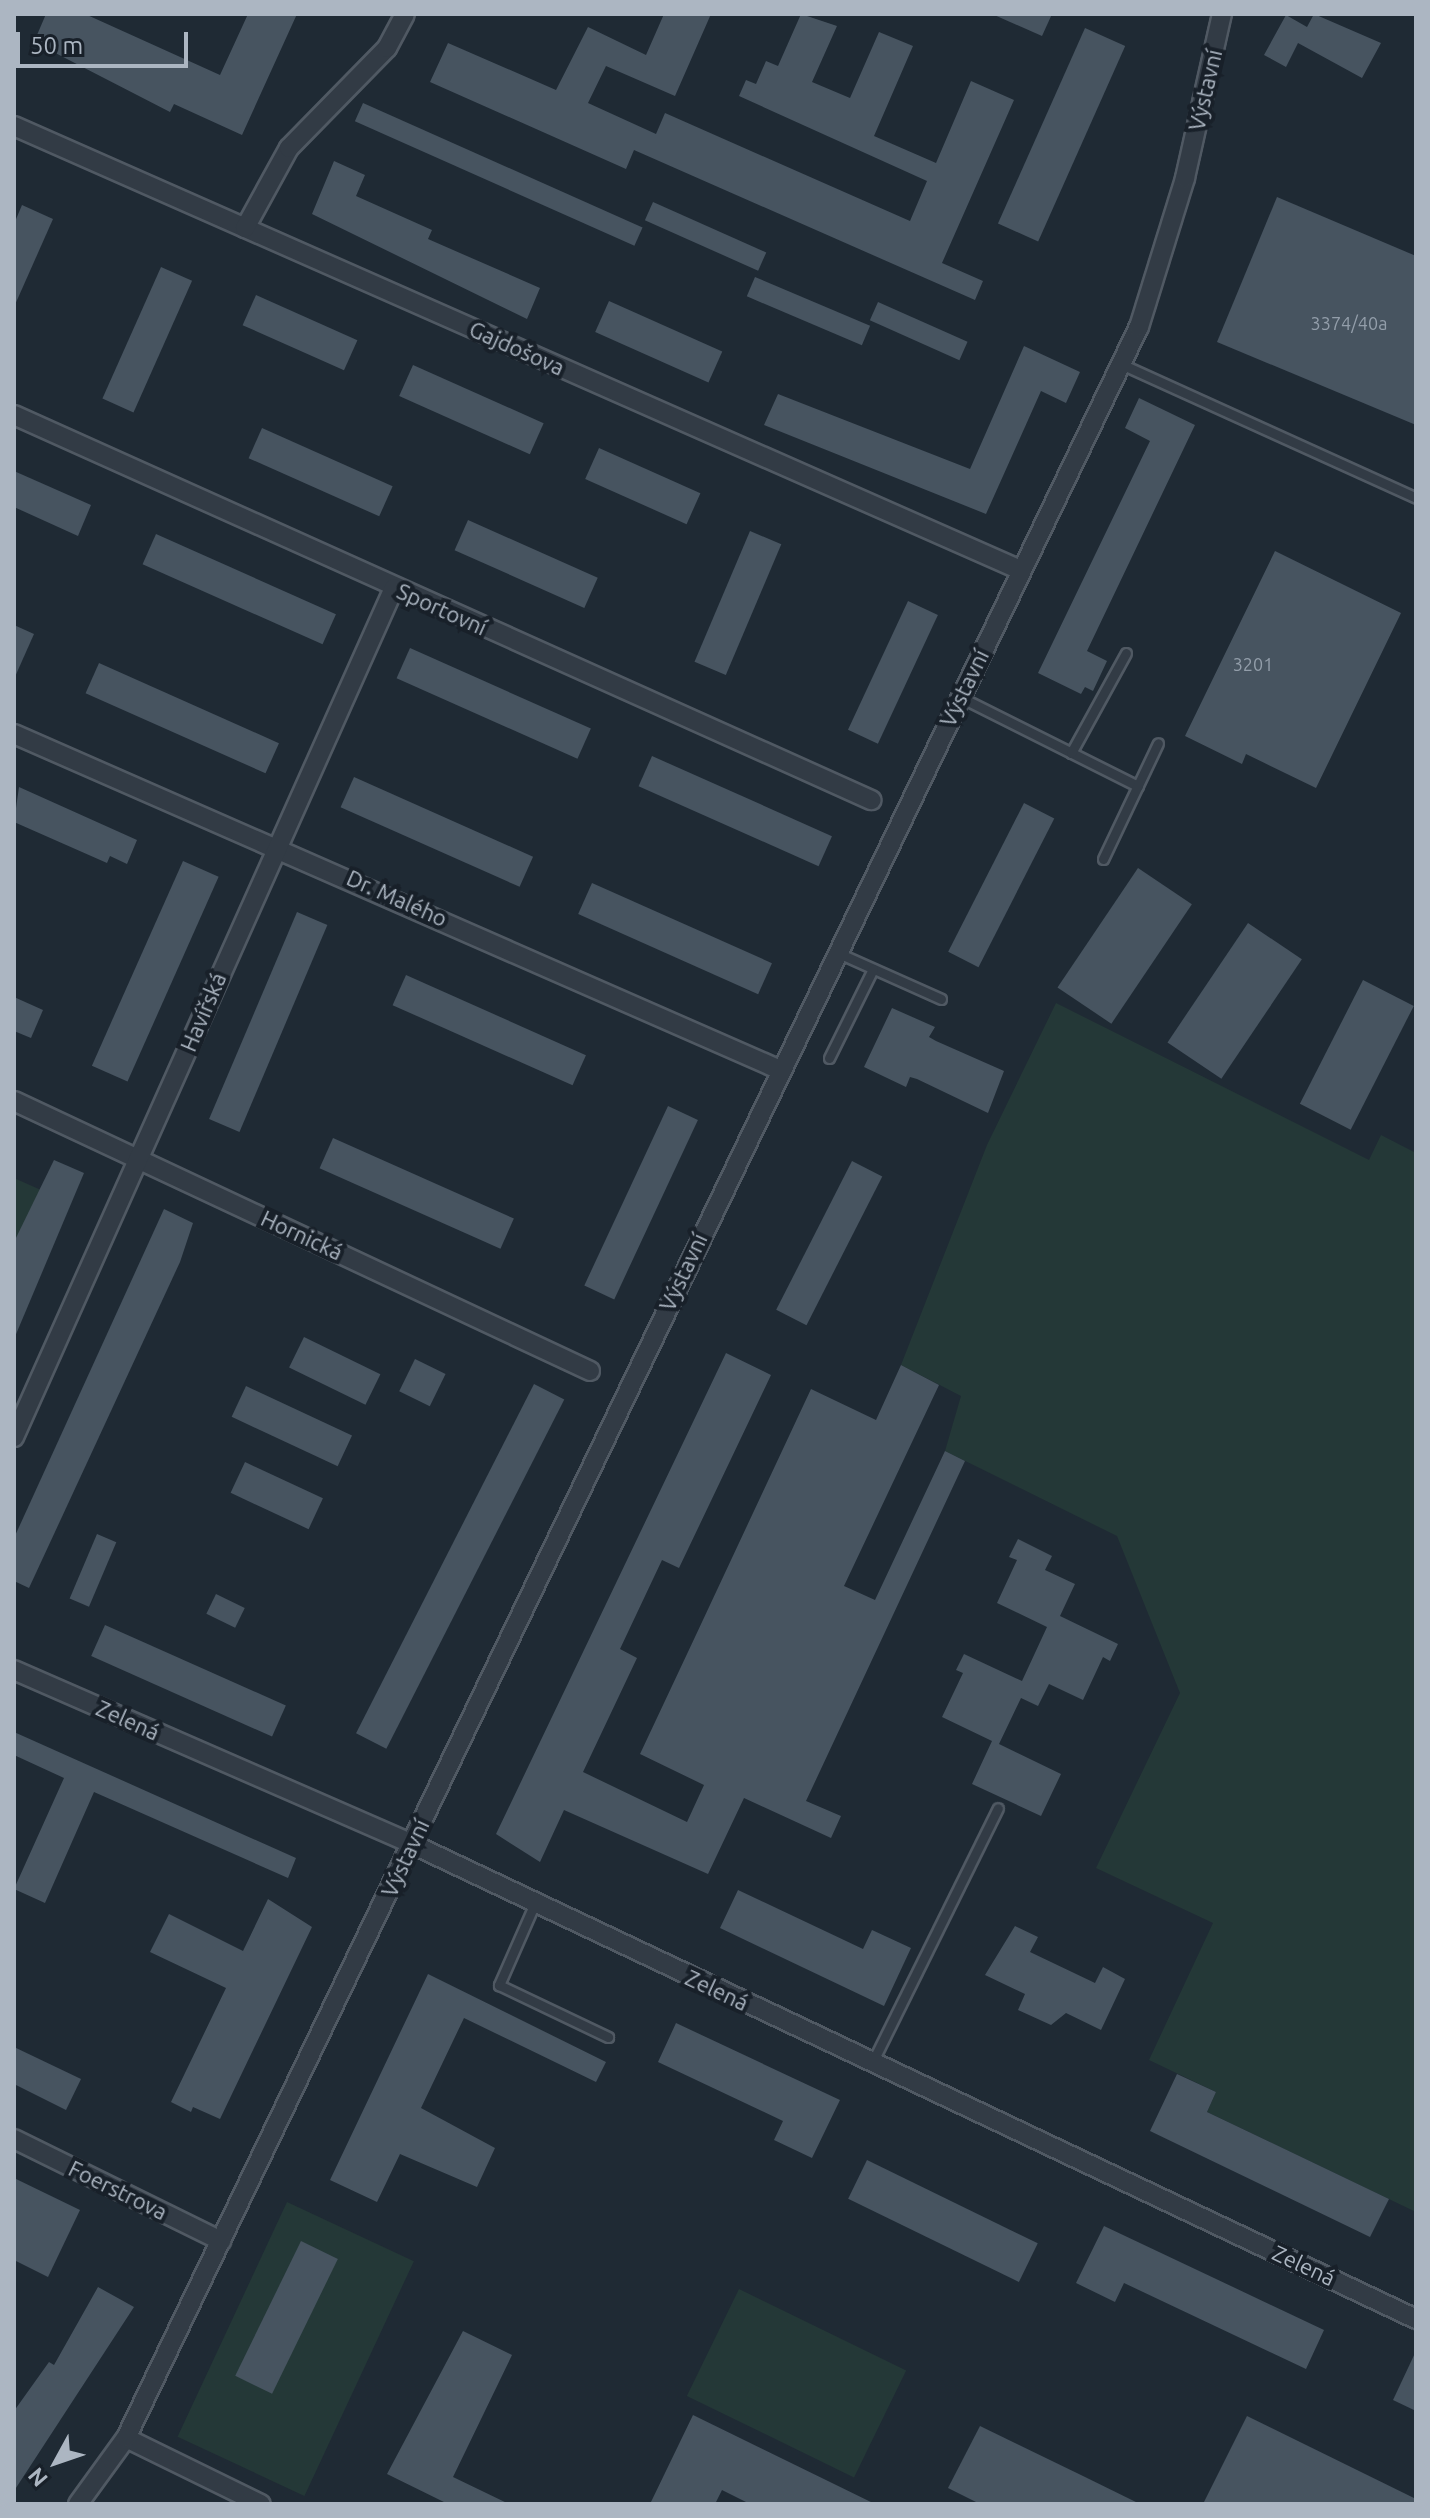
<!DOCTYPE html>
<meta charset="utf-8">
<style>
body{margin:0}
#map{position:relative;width:1430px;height:2518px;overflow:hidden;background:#1f2a34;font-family:Ubuntu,sans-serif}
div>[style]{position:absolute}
.green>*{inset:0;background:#243837;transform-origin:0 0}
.building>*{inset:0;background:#475460;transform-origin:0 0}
.roads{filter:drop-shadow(2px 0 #505963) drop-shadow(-2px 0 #505963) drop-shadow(0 2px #505963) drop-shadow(0 -2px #505963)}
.lane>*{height:9px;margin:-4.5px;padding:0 4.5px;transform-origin:4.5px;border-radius:4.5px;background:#323b45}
.street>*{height:18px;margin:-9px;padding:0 9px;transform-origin:9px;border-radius:9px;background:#323b45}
span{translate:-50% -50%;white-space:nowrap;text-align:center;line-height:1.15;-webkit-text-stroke:8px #182029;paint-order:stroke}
.number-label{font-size:18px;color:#939eaa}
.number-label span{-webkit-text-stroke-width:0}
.street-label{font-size:22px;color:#acb6c2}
.frame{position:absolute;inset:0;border:16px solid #acb6c2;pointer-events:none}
.north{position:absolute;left:16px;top:2422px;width:80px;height:80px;-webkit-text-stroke:6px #182029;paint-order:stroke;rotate:230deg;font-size:22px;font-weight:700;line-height:32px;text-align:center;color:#acb6c2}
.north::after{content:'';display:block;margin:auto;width:28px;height:36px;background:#acb6c2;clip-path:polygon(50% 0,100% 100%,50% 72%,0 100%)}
.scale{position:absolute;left:16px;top:32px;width:172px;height:36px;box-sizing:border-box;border:4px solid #acb6c2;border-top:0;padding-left:10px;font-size:24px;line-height:28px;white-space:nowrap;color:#acb6c2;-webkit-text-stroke:6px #182029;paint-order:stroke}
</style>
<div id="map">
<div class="green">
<i style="clip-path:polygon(1056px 1003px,1369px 1160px,1381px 1135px,1416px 1153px,1416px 2212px,1207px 2112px,1216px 2092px,1149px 2060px,1213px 1923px,1096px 1868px,1180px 1693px,1117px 1536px,945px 1451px,961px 1396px,901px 1365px,987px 1145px)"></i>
<i style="clip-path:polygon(14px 1178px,41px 1190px,14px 1248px)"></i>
<i style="left:287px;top:2202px;width:140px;height:259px;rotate:25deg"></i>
<i style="left:739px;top:2289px;width:186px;height:119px;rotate:26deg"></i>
</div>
<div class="building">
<i style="clip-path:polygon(46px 14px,85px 14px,220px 75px,248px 14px,297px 14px,242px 135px,174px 104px,170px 112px,34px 42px)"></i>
<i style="clip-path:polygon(664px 14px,711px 14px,675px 96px,606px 66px,588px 103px,656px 134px,665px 113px,910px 221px,927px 181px,739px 96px,746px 80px,756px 84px,766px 61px,778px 66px,801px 14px,837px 26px,812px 82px,850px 98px,879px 32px,913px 46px,874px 136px,936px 163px,971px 81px,1014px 100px,942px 263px,983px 281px,975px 300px,634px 150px,626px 169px,430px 82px,448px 43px,556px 90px,588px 27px,646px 55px)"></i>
<i style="clip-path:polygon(992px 14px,1052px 14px,1042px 36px)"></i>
<i style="clip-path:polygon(1314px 14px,1381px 43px,1362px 78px,1298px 43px,1286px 67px,1264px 55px,1286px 15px,1307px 27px)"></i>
<i style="left:1085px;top:28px;width:44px;height:214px;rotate:24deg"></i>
<i style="left:363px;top:103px;width:306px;height:20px;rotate:24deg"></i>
<i style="clip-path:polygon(334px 161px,365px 175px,356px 196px,432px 230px,428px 239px,540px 288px,527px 319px,312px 214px)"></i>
<i style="clip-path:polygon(1277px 197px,1416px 256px,1416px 425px,1217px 342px)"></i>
<i style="left:653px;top:202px;width:124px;height:20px;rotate:24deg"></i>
<i style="clip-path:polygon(22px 205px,53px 219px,14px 307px,14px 224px)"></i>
<i style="left:161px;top:267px;width:34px;height:144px;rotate:24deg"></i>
<i style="left:755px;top:277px;width:125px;height:21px;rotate:23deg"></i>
<i style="left:256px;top:295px;width:111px;height:33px;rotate:24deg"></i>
<i style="left:609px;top:301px;width:124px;height:34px;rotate:24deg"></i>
<i style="left:878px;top:302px;width:98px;height:20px;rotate:24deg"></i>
<i style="clip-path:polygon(1024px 346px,1080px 372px,1066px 403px,1041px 391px,986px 514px,764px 425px,778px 394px,970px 469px)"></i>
<i style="left:413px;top:365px;width:143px;height:34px;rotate:24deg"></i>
<i style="clip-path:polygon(1139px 398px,1195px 425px,1087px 651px,1107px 661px,1093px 691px,1085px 687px,1081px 694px,1038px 673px,1150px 441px,1125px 428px)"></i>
<i style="left:262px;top:428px;width:143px;height:33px;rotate:24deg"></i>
<i style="left:599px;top:448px;width:111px;height:34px;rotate:24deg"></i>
<i style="clip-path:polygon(14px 471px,91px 505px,78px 536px,14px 507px)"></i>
<i style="left:468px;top:520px;width:142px;height:33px;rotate:24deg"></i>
<i style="left:750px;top:531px;width:34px;height:142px;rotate:23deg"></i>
<i style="left:156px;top:534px;width:197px;height:33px;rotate:24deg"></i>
<i style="clip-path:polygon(1275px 551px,1401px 613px,1316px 788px,1246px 754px,1242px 764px,1185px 736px)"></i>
<i style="left:908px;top:601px;width:33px;height:142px;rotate:25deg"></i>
<i style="clip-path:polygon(14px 625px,34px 634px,14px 679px)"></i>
<i style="left:410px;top:648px;width:198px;height:33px;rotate:24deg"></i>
<i style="left:99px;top:663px;width:197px;height:33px;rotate:24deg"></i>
<i style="left:652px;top:756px;width:197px;height:33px;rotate:24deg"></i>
<i style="left:354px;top:777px;width:196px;height:33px;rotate:24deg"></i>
<i style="clip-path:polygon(19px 787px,137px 840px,127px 864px,110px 856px,107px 863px,14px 822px)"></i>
<i style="left:1024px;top:803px;width:34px;height:167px;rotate:27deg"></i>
<i style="left:183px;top:861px;width:39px;height:224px;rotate:24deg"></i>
<i style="left:1138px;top:868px;width:65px;height:144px;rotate:34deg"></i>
<i style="left:592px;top:883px;width:197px;height:34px;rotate:24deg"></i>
<i style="left:297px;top:912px;width:33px;height:225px;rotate:23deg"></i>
<i style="left:1248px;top:923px;width:65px;height:144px;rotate:34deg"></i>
<i style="left:406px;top:975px;width:197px;height:33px;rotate:24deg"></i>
<i style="left:1363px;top:980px;width:57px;height:139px;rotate:27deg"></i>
<i style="clip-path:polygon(14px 997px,43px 1010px,31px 1038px,14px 1031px)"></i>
<i style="clip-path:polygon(892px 1008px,935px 1027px,929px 1037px,936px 1041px,1004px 1071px,988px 1113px,917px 1079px,910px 1077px,906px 1087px,864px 1067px)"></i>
<i style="left:668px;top:1106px;width:33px;height:198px;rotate:25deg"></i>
<i style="left:333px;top:1138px;width:198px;height:33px;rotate:24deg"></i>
<i style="clip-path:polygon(54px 1160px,84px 1173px,14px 1339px,14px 1242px)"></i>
<i style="left:852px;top:1161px;width:34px;height:167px;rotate:27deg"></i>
<i style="clip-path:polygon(164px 1209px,193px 1223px,180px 1262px,29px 1588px,14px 1581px,14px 1538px)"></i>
<i style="left:304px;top:1337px;width:85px;height:34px;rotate:26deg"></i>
<i style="clip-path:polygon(726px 1353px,771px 1375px,679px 1568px,662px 1560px,620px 1649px,637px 1658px,583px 1772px,687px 1822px,704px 1785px,640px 1754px,695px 1637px,811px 1389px,876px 1420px,901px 1365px,939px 1385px,844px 1586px,875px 1600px,945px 1451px,965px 1461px,806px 1801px,841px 1816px,831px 1838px,744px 1798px,708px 1874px,564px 1810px,540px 1862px,496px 1834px)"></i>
<i style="left:415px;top:1359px;width:34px;height:36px;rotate:26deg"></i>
<i style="left:534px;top:1384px;width:34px;height:392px;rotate:27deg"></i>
<i style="left:246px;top:1386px;width:117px;height:34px;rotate:25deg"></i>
<i style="left:245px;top:1462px;width:86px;height:34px;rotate:25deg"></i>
<i style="left:97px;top:1534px;width:21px;height:70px;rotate:23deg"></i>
<i style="clip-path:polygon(1018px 1539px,1052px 1556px,1045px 1570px,1075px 1584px,1060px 1616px,1118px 1644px,1110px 1661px,1103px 1657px,1083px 1700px,1049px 1684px,1038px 1706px,1021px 1698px,999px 1744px,1061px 1774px,1041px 1816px,972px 1784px,992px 1741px,942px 1717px,963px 1673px,956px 1670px,964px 1654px,1022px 1681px,1047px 1627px,997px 1603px,1017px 1560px,1009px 1557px)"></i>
<i style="left:216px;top:1594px;width:32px;height:22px;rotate:26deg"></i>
<i style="left:105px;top:1625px;width:198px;height:34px;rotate:24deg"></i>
<i style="clip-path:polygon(14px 1732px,296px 1858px,288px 1878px,94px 1792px,45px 1903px,14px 1889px,64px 1778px,14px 1755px)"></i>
<i style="clip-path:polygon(738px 1890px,863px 1949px,872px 1930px,911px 1948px,884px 2006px,720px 1928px)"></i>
<i style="clip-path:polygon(268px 1899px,312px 1927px,220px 2119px,193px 2107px,191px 2112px,171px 2102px,226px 1988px,150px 1952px,169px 1914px,243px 1951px)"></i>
<i style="clip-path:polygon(1015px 1926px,1038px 1937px,1030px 1952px,1095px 1983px,1103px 1967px,1125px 1979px,1101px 2030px,1066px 2013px,1051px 2025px,1018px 2010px,1025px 1994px,985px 1975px)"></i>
<i style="clip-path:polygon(428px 1974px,606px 2062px,596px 2082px,464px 2018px,421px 2108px,495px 2148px,477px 2187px,400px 2154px,377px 2202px,330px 2180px)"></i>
<i style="clip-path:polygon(676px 2023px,840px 2100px,812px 2158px,774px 2140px,783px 2121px,658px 2062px)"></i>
<i style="clip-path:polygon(14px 2047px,81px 2079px,66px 2110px,14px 2084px)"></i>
<i style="clip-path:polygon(1177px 2074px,1216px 2092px,1207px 2112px,1389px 2199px,1370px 2237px,1150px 2131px)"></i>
<i style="left:867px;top:2160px;width:190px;height:43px;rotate:26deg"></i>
<i style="clip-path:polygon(14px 2178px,80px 2210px,48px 2277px,14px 2260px)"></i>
<i style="clip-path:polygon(1104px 2226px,1324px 2330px,1306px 2369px,1124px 2283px,1115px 2302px,1076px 2283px)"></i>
<i style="left:301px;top:2241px;width:41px;height:150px;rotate:26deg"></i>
<i style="clip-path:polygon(98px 2287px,134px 2307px,14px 2491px,14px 2411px,49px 2362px,54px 2365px)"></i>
<i style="clip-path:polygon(463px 2331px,512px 2355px,453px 2477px,509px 2504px,448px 2504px,387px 2474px)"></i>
<i style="clip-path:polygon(1416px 2351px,1416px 2411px,1393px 2400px)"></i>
<i style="clip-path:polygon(693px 2415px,875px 2504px,750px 2504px,722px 2490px,715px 2504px,650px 2504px)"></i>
<i style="clip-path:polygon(1247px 2416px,1416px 2499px,1416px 2504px,1203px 2504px)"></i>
<i style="clip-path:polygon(980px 2426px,1083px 2476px,1140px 2504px,980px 2504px,948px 2488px)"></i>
</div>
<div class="roads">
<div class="lane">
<i style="left:1121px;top:364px;width:324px;rotate:24.4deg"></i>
<i style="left:960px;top:697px;width:199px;rotate:26.6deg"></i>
<i style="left:1071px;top:753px;width:114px;rotate:-61.2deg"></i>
<i style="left:1103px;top:859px;width:128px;rotate:-64.6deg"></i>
<i style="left:836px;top:952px;width:115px;rotate:24.1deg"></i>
<i style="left:829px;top:1058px;width:99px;rotate:-63.7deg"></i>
<i style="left:535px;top:1903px;width:90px;rotate:113.7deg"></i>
<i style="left:499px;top:1985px;width:121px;rotate:25.5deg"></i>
<i style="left:872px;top:2063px;width:284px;rotate:-63.7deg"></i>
</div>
<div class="street">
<i style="left:14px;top:126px;width:1100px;rotate:23.81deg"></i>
<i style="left:245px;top:228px;width:91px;rotate:-61.2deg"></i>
<i style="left:289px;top:148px;width:140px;rotate:-45.6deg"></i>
<i style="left:387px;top:48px;width:38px;rotate:-62deg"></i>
<i style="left:14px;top:415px;width:940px;rotate:24.19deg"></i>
<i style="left:14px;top:734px;width:834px;rotate:23.68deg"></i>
<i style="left:14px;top:1101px;width:636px;rotate:25.11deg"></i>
<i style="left:14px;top:1437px;width:930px;rotate:-65.89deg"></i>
<i style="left:14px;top:1670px;width:434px;rotate:23.6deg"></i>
<i style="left:412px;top:1844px;width:1111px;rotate:25.32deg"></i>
<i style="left:14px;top:2139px;width:231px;rotate:26.2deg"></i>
<i style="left:126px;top:2438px;width:150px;rotate:26.1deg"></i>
<i style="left:78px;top:2504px;width:82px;rotate:-54deg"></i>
<i style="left:126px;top:2438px;width:2341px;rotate:-64.37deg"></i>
<i style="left:1139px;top:327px;width:156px;rotate:-72.8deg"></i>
<i style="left:1185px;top:178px;width:168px;rotate:-77.3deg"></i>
</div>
</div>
<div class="number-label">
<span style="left:1349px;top:323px">3374/40a</span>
<span style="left:1253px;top:664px">3201</span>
</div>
<div class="street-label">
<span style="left:1205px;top:90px;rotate:-77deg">Výstavní</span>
<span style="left:517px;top:348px;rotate:24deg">Gajdošova</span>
<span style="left:442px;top:609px;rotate:24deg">Sportovní</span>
<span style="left:964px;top:688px;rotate:-64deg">Výstavní</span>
<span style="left:397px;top:898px;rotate:24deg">Dr. Malého</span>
<span style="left:203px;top:1012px;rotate:-67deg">Havířská</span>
<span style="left:302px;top:1235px;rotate:25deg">Hornická</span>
<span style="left:683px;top:1272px;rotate:-65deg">Výstavní</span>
<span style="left:128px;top:1720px;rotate:24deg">Zelená</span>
<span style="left:405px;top:1858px;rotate:-65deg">Výstavní</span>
<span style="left:717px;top:1990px;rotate:25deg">Zelená</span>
<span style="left:118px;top:2190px;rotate:26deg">Foerstrova</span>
<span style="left:1304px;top:2265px;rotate:25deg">Zelená</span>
</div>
<div class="frame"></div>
<div class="north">N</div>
<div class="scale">50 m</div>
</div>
